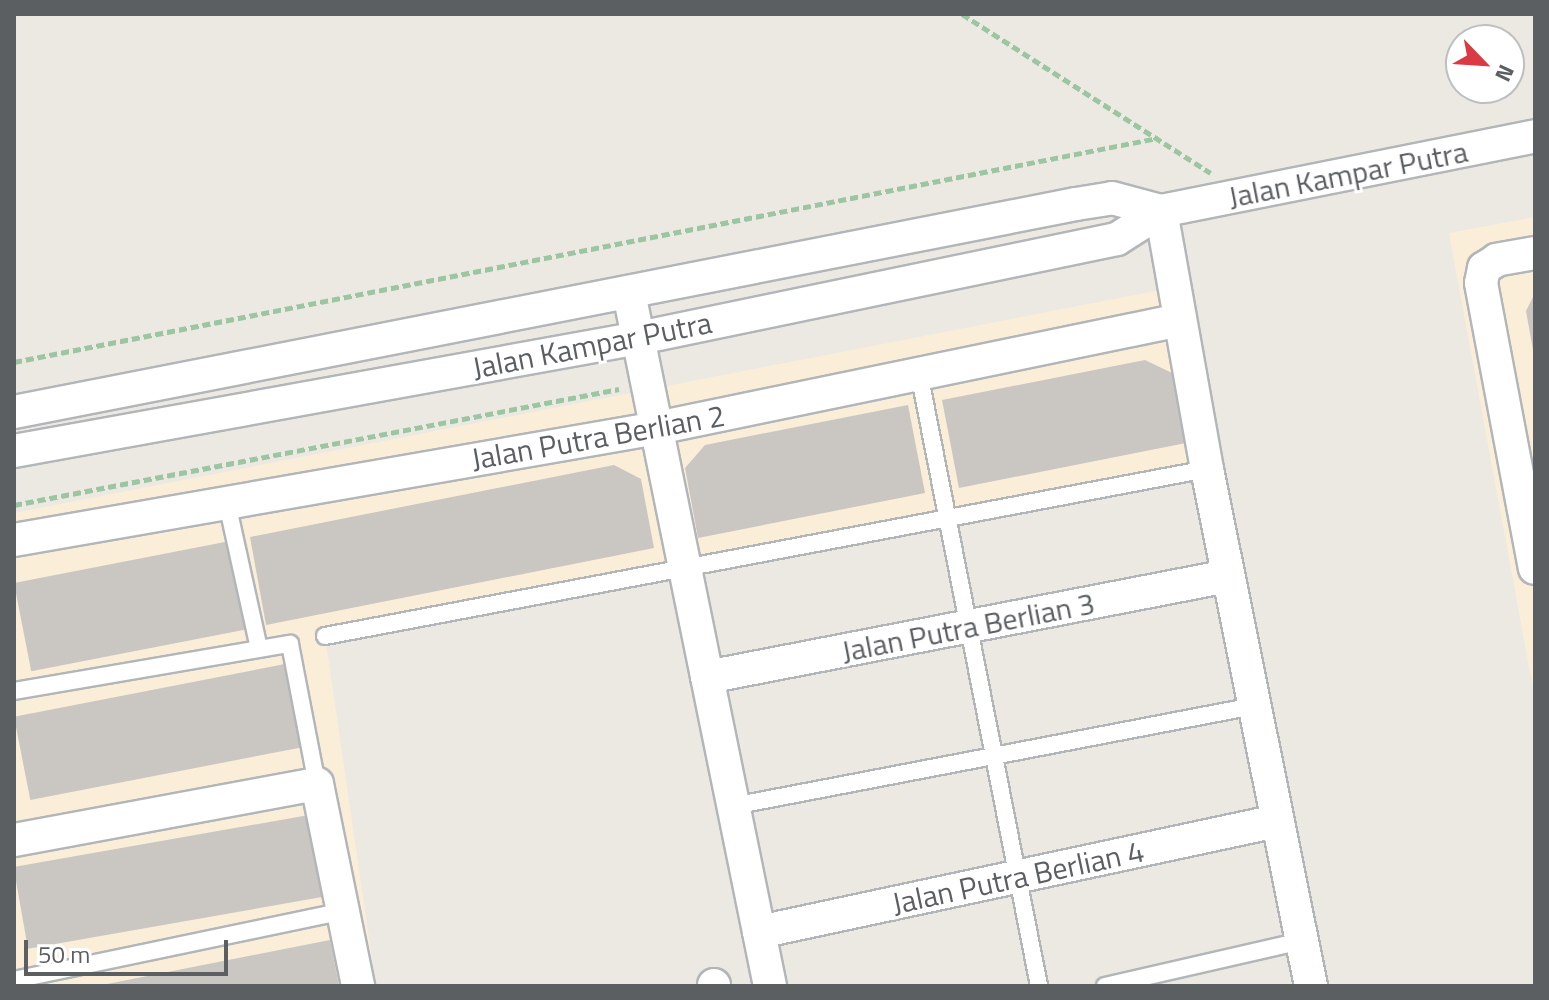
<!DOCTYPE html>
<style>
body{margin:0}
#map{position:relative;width:1549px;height:1000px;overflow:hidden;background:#ece9e2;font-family:"Titillium Web",sans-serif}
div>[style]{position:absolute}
.commercial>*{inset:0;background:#fbeed9}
.building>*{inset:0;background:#cac6c2;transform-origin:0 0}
.path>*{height:5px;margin-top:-2.5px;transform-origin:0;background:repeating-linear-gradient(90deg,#9cc5a1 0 8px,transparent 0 12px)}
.roads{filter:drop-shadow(2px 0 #b3b6b9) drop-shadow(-2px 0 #b3b6b9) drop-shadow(0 2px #b3b6b9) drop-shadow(0 -2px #b3b6b9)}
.service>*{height:16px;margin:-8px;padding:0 8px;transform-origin:8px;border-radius:8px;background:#fff}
.minor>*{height:32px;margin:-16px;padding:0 16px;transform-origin:16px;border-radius:16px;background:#fff}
span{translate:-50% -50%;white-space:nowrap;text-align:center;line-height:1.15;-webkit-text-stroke:6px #fff;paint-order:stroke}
.street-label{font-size:30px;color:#5b5f62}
.frame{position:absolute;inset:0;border:16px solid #5b5f62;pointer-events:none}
.north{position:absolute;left:1445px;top:24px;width:80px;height:80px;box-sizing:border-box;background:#fff;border:2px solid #bdbfc0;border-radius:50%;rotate:115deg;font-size:22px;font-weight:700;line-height:32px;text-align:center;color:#5b5f62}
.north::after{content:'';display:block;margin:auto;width:28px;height:36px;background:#db3a45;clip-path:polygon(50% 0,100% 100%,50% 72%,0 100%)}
.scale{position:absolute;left:24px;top:940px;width:204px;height:36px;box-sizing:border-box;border:4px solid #5b5f62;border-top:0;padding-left:10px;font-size:24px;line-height:28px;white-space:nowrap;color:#5b5f62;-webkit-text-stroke:6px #fff;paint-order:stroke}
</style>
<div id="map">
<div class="commercial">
<i style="clip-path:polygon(1535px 217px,1535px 699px,1449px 233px)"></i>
<i style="clip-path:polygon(1181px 286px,1221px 465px,326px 643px,376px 986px,14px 986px,14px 513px)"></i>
</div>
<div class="building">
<i style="clip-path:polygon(1535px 293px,1535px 350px,1533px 350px,1526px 311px)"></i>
<i style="clip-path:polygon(1145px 360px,1172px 373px,1186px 443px,959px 488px,942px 400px)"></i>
<i style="clip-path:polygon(908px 405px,925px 493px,698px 538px,685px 468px,705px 445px)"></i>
<i style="clip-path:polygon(614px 465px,641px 479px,654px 548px,266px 625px,250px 537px)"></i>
<i style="left:230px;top:541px;width:90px;height:220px;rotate:79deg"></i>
<i style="left:285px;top:664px;width:85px;height:276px;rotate:79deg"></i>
<i style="left:309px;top:815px;width:83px;height:300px;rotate:80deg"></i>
<i style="clip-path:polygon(330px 940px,339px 986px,102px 986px,102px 985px)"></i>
</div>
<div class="path">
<i style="left:962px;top:14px;width:295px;rotate:32.6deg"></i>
<i style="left:14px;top:362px;width:1166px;rotate:-11.08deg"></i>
<i style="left:14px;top:505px;width:616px;rotate:-10.85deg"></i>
</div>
<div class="roads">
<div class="service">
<i style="left:919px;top:373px;width:625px;rotate:78.92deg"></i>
<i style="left:227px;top:503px;width:148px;rotate:77.6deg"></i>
<i style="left:325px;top:636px;width:898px;rotate:-10.72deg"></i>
<i style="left:14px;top:691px;width:280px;rotate:-9.7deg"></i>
<i style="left:290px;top:644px;width:143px;rotate:79.1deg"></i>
<i style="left:733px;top:806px;width:531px;rotate:-10.87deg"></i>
<i style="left:14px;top:980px;width:336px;rotate:-11.8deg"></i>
<i style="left:1105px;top:986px;width:202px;rotate:-12.9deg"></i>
</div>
<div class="minor">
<i style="left:1161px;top:211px;width:262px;rotate:79.9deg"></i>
<i style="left:1207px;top:469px;width:527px;rotate:78.63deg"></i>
<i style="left:1535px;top:253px;width:39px;rotate:170deg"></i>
<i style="left:1497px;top:260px;width:15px;rotate:148deg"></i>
<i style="left:1484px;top:268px;width:15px;rotate:101deg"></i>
<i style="left:1481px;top:283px;width:290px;rotate:79.3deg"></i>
<i style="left:629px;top:293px;width:707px;rotate:78.5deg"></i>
<i style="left:14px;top:412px;width:1082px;rotate:-11.08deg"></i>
<i style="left:1076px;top:204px;width:36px;rotate:-9deg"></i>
<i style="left:1112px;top:198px;width:51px;rotate:14.9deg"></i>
<i style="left:14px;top:451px;width:635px;rotate:-10.25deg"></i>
<i style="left:639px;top:338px;width:488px;rotate:-11.7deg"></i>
<i style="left:1117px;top:239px;width:52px;rotate:-32.5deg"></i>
<i style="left:1161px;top:211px;width:381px;rotate:-11.3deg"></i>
<i style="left:14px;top:540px;width:653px;rotate:-9.88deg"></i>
<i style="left:657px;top:428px;width:534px;rotate:-11.67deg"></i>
<i style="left:707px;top:677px;width:531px;rotate:-10.97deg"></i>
<i style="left:14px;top:840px;width:308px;rotate:-10.5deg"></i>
<i style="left:317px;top:784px;width:206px;rotate:78.5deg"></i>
<i style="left:759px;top:932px;width:530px;rotate:-12.09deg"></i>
<i style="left:714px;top:985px;width:1px;rotate:90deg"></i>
</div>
</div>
<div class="street-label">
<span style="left:1348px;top:174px;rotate:-11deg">Jalan Kampar Putra</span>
<span style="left:592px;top:345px;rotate:-11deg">Jalan Kampar Putra</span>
<span style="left:598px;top:437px;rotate:-10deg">Jalan Putra Berlian 2</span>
<span style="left:968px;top:627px;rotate:-11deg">Jalan Putra Berlian 3</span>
<span style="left:1018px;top:877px;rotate:-12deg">Jalan Putra Berlian 4</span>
</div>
<div class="frame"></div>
<div class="north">N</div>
<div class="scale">50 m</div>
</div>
